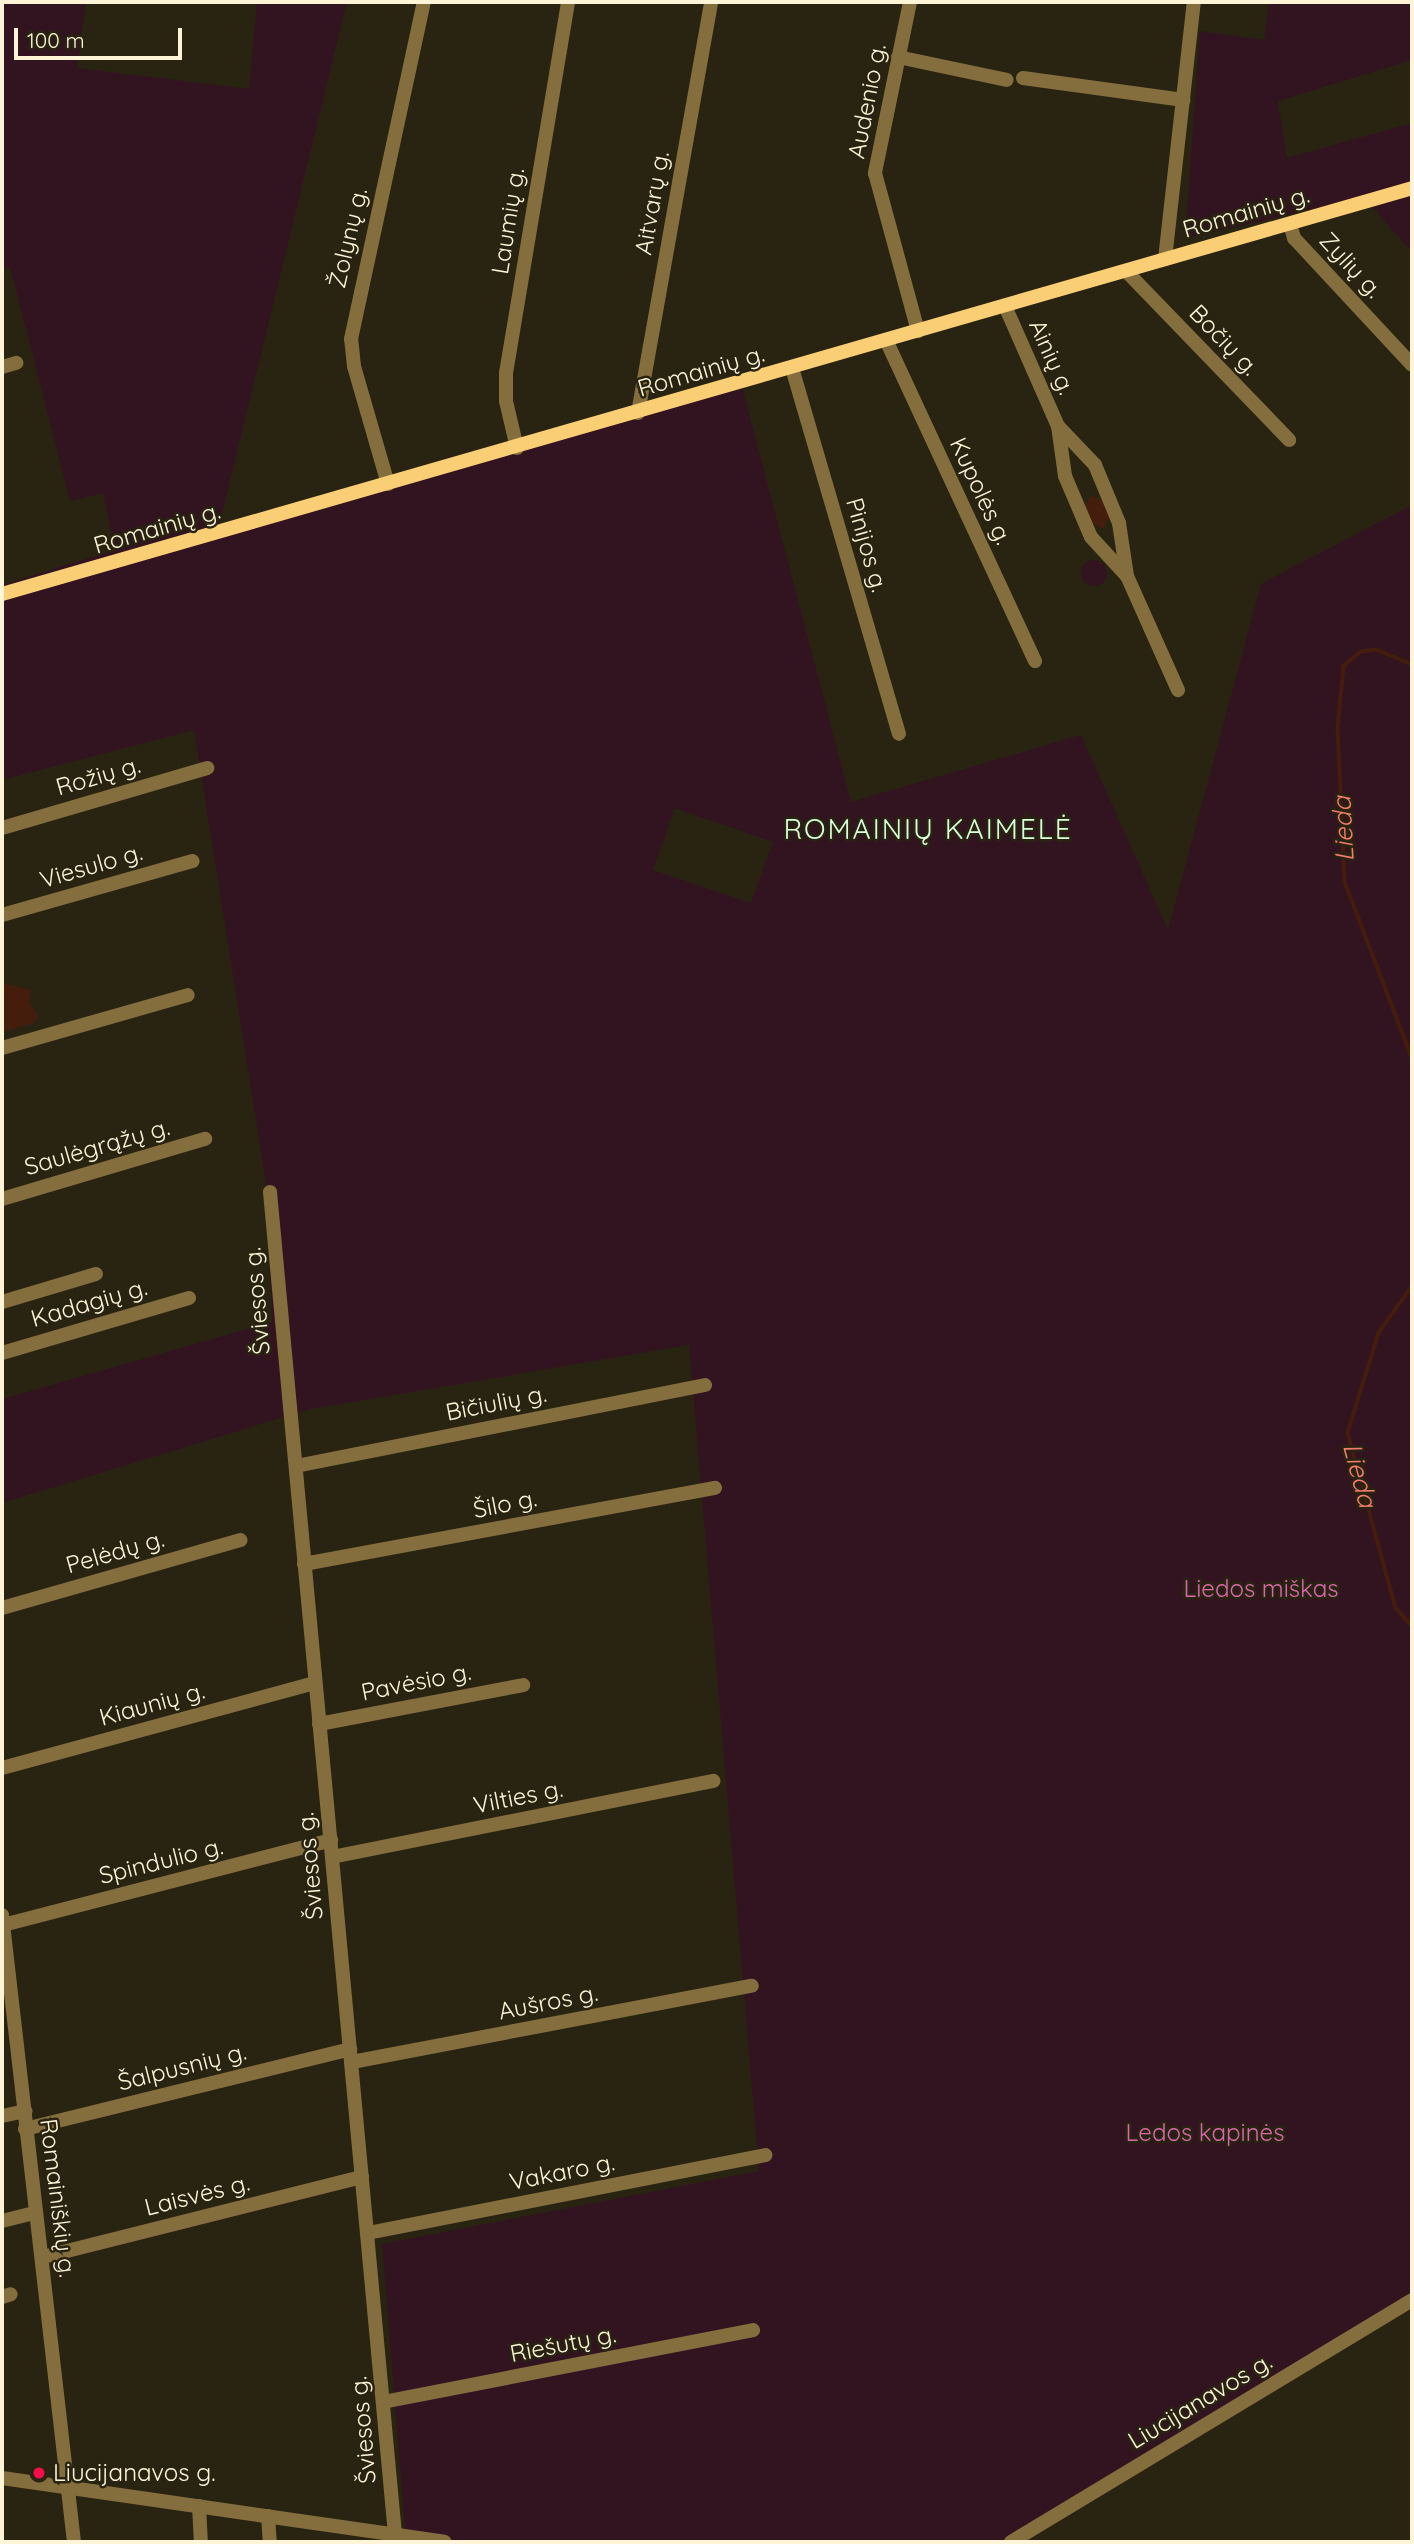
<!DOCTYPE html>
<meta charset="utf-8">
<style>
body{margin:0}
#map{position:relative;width:1414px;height:2544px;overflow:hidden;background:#282411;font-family:Quicksand,sans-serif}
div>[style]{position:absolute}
.green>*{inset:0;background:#321420}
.round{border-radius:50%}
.water>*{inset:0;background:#451d0d}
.stream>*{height:3.5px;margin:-1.75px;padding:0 1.75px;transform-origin:1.75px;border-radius:1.75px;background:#451d0d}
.street>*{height:14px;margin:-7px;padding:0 7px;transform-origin:7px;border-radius:7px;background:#856e3e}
.secondary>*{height:14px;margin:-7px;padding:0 7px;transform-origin:7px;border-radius:7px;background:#face74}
.dots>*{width:19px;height:19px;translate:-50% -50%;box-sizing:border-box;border:4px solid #282411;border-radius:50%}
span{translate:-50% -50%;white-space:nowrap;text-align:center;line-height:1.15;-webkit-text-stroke:5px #282411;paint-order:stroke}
.street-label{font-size:24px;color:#fef5d9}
.park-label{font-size:24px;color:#dc67ae}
.poi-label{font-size:24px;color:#fef5d9}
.left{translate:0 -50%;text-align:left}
.water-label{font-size:26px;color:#f97b6c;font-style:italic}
.quarter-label{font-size:28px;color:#dbfedc;letter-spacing:2px}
.frame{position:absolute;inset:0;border:4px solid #fef5d9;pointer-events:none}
.scale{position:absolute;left:14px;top:28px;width:168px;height:32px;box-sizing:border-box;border:4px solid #fef5d9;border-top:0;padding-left:9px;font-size:21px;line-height:24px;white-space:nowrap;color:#fef5d9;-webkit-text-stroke:5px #282411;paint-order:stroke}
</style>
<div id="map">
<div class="green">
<i style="clip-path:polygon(evenodd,2px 2px,86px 2px,77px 68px,249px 89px,257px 2px,347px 2px,218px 530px,741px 383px,851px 802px,1081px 735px,1168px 930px,1261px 584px,1412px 505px,1412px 2300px,1011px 2542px,406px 2542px,382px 2244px,759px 2171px,689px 1345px,310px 1409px,2px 1503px,2px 1399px,272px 1322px,267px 1190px,194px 730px,2px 780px,2px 585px,115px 550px,103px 493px,70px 501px,10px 267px,2px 269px,2px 2px,675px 808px,773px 842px,751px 903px,653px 870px,675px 808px)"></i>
<i style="clip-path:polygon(1269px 2px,1412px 2px,1412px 60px,1278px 101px,1287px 158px,1412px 123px,1412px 252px,1363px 197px,1185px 239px,1200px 31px,1264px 40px)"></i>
<i class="round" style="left:1081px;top:560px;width:26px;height:26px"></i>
</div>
<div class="water">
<i style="clip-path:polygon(1091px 496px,1102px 500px,1109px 517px,1103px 529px,1093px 523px,1085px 506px)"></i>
<i style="clip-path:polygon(2px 983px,31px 990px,29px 1001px,38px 1016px,34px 1023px,2px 1032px)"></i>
</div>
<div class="stream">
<i style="left:1412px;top:665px;width:38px;rotate:-157deg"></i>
<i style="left:1377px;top:650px;width:16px;rotate:173deg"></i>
<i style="left:1361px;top:652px;width:22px;rotate:141deg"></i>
<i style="left:1344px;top:666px;width:61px;rotate:95.6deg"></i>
<i style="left:1338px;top:727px;width:155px;rotate:87.4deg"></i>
<i style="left:1345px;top:882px;width:187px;rotate:69.1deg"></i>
<i style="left:1412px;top:1287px;width:57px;rotate:125.7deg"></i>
<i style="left:1379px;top:1333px;width:105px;rotate:107.2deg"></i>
<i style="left:1348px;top:1433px;width:181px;rotate:74.7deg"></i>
<i style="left:1396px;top:1608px;width:24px;rotate:48deg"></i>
</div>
<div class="street">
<i style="left:910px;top:2px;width:175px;rotate:101.6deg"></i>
<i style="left:875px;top:173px;width:164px;rotate:74.8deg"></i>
<i style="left:898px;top:57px;width:111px;rotate:11.9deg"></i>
<i style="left:1023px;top:78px;width:162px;rotate:7.8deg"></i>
<i style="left:1290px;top:224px;width:15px;rotate:74deg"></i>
<i style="left:1294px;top:238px;width:173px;rotate:47.1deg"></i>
<i style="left:1165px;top:259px;width:259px;rotate:-83.6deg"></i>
<i style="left:1126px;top:271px;width:235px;rotate:46deg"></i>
<i style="left:1005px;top:306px;width:131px;rotate:66.2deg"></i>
<i style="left:1058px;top:426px;width:54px;rotate:46.5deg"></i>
<i style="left:1095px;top:465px;width:63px;rotate:67.5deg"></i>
<i style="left:1119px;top:523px;width:54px;rotate:81.4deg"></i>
<i style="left:1127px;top:576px;width:125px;rotate:65.9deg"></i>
<i style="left:886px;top:340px;width:354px;rotate:65.1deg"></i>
<i style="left:2px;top:367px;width:15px;rotate:-16deg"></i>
<i style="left:792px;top:368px;width:381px;rotate:73.7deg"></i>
<i style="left:638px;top:413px;width:417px;rotate:-79.9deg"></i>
<i style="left:1058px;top:426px;width:50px;rotate:82deg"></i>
<i style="left:1065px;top:476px;width:66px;rotate:66.9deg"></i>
<i style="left:1091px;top:537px;width:53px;rotate:47.3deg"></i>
<i style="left:517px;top:448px;width:48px;rotate:-103.2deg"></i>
<i style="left:506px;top:401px;width:28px;rotate:-90deg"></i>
<i style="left:506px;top:373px;width:376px;rotate:-80.5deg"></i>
<i style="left:388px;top:484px;width:123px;rotate:-106.1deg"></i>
<i style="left:354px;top:366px;width:27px;rotate:-96deg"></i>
<i style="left:351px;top:339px;width:345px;rotate:-77.8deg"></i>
<i style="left:2px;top:828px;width:214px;rotate:-16.3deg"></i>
<i style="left:2px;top:915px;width:198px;rotate:-15.8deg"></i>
<i style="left:2px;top:1048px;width:193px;rotate:-15.9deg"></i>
<i style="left:270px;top:1192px;width:1349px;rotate:84.68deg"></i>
<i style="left:2px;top:1199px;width:212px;rotate:-16.5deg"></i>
<i style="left:2px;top:1302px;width:98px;rotate:-16.6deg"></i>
<i style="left:2px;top:1353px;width:195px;rotate:-16.4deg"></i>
<i style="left:296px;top:1466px;width:417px;rotate:-11.2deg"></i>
<i style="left:304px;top:1564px;width:418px;rotate:-10.5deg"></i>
<i style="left:2px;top:1608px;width:248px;rotate:-15.9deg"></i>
<i style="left:319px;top:1724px;width:208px;rotate:-10.8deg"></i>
<i style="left:2px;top:1768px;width:323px;rotate:-15.2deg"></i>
<i style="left:332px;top:1857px;width:389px;rotate:-11.3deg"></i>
<i style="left:2px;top:1915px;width:631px;rotate:83.45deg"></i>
<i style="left:3px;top:1925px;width:339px;rotate:-14.5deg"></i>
<i style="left:352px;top:2062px;width:407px;rotate:-10.8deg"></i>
<i style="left:2px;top:2116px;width:24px;rotate:-12deg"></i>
<i style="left:25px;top:2129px;width:335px;rotate:-13.8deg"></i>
<i style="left:2px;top:2221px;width:34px;rotate:-14deg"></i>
<i style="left:368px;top:2233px;width:405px;rotate:-11.1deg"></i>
<i style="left:43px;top:2257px;width:329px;rotate:-14.1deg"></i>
<i style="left:2px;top:2297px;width:9px;rotate:-18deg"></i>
<i style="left:383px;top:2402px;width:377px;rotate:-11deg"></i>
<i style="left:2px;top:2478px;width:447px;rotate:8.2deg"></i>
<i style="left:199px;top:2506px;width:36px;rotate:87deg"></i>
<i style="left:268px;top:2516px;width:26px;rotate:86deg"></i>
<i style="left:1011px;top:2542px;width:468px;rotate:-31.1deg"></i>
</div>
<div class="secondary">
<i style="left:2px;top:594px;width:1467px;rotate:-16.06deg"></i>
</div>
<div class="dots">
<i style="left:39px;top:2473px;background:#f60d49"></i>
</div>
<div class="street-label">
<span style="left:867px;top:101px;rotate:-79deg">Audenio g.</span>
<span style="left:652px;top:203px;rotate:-80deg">Aitvarų g.</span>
<span style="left:1246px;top:212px;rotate:-16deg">Romainių g.</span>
<span style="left:508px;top:221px;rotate:-81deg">Laumių g.</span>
<span style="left:348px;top:238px;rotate:-77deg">Žolynų g.</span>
<span style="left:1351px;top:265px;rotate:47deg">Zylių g.</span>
<span style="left:1224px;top:340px;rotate:46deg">Bočių g.</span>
<span style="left:1052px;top:357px;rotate:66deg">Ainių g.</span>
<span style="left:701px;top:371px;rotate:-16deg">Romainių g.</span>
<span style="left:981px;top:491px;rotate:65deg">Kupolės g.</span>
<span style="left:157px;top:528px;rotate:-16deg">Romainių g.</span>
<span style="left:867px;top:545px;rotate:74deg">Pinijos g.</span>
<span style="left:98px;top:776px;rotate:-16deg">Rožių g.</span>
<span style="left:91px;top:866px;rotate:-16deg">Viesulo g.</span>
<span style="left:97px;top:1147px;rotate:-16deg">Saulėgrąžų g.</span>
<span style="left:257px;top:1301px;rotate:-95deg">Šviesos g.</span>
<span style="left:89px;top:1303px;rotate:-16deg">Kadagių g.</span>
<span style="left:496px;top:1403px;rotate:-11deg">Bičiulių g.</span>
<span style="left:505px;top:1504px;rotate:-11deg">Šilo g.</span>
<span style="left:115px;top:1552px;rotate:-16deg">Pelėdų g.</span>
<span style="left:416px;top:1682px;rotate:-11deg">Pavėsio g.</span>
<span style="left:152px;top:1704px;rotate:-15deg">Kiaunių g.</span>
<span style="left:518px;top:1797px;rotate:-11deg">Vilties g.</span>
<span style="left:161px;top:1861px;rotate:-14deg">Spindulio g.</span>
<span style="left:310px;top:1866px;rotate:-95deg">Šviesos g.</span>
<span style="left:548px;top:2002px;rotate:-11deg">Aušros g.</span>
<span style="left:182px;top:2067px;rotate:-14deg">Šalpusnių g.</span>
<span style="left:562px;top:2172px;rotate:-11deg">Vakaro g.</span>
<span style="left:197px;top:2195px;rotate:-14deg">Laisvės g.</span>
<span style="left:58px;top:2198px;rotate:83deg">Romainiškių g.</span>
<span style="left:563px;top:2344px;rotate:-11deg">Riešutų g.</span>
<span style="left:1200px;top:2401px;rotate:-31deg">Liucijanavos g.</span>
<span style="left:363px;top:2430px;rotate:-95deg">Šviesos g.</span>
</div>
<div class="park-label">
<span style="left:1261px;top:1589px">Liedos miškas</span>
<span style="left:1205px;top:2133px">Ledos kapinės</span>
</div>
<div class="poi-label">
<span class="left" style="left:53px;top:2473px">Liucijanavos g.</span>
</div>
<div class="water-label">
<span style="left:1343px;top:829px;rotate:-93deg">Lieda</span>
<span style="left:1360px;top:1475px;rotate:75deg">Lieda</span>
</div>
<div class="quarter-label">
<span style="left:928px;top:829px">ROMAINIŲ KAIMELĖ</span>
</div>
<div class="frame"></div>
<div class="scale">100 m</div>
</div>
